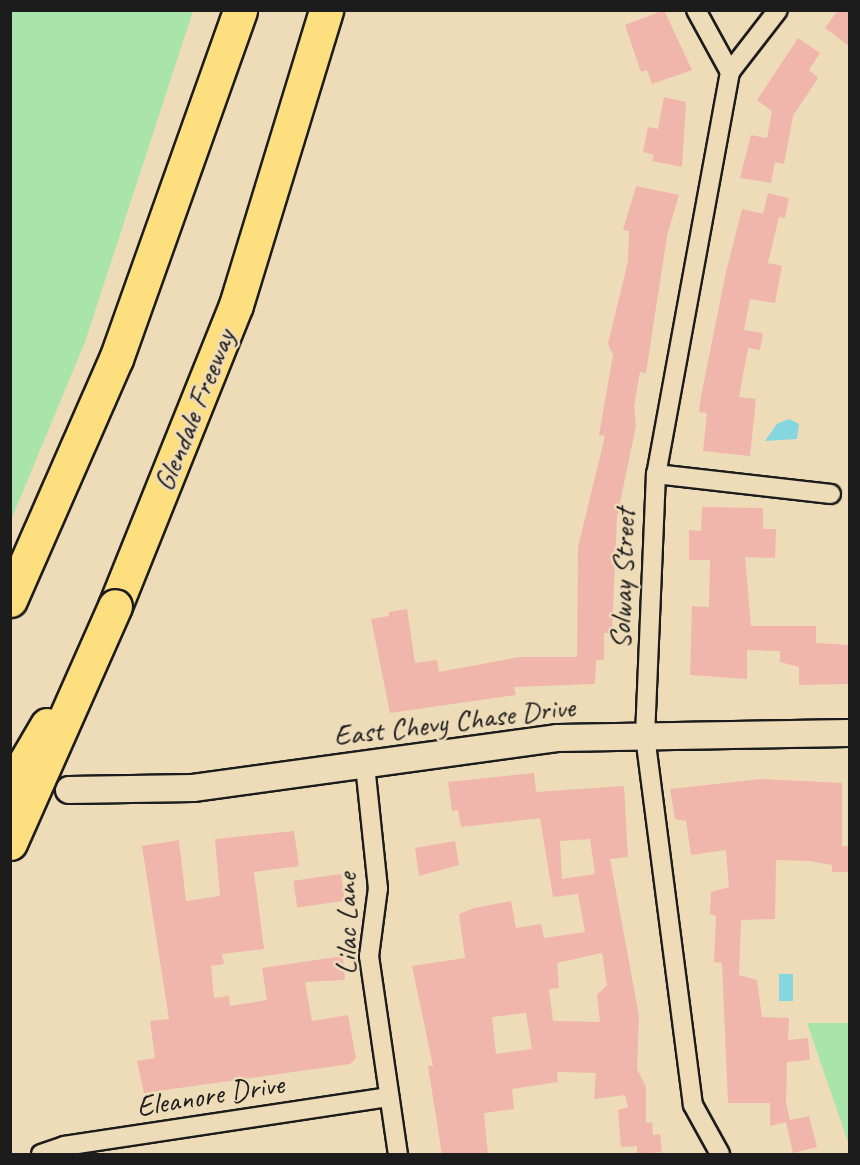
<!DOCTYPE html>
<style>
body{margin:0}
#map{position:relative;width:860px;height:1165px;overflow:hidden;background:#eedcb9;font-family:Caveat,sans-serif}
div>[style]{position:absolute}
.green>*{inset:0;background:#a9e5ab}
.water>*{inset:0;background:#85d6de;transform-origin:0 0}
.building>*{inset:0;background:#f0b6ab;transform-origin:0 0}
.roads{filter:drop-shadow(2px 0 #1c1c1c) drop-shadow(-2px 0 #1c1c1c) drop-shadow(0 2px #1c1c1c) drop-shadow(0 -2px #1c1c1c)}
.street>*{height:18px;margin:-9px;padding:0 9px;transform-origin:9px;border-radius:9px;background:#eedcb9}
.secondary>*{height:26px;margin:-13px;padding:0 13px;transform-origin:13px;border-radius:13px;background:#eedcb9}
.highway>*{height:33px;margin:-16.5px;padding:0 16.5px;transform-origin:16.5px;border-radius:16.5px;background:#fddf80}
.bridges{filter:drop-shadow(2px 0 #1c1c1c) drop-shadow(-2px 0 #1c1c1c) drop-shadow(0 2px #1c1c1c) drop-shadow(0 -2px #1c1c1c)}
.highway-bridge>*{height:33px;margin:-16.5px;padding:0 16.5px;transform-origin:16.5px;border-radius:16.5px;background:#fddf80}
span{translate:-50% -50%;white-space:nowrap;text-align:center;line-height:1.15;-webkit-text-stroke:5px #eedcb9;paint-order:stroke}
.street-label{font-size:30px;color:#1c1c1c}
.frame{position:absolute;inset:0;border:12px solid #1c1c1c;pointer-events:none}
</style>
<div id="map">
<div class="green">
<i style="clip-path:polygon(11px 10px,193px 11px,85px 342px,11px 520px)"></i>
<i style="clip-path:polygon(807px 1023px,849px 1023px,849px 1145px)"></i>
</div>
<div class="water">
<i style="clip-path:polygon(789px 419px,799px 424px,797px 439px,765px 441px,777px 424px)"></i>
<i style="left:779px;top:974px;width:14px;height:27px"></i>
</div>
<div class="building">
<i style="clip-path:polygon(664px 10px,692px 70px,652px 84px,647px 70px,641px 72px,625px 25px)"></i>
<i style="clip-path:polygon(838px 10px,849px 10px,849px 46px,825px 28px)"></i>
<i style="clip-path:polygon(798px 38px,820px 53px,809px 70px,818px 78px,793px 116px,784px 164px,775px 162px,771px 183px,740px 178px,751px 135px,767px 138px,772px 111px,757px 100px)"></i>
<i style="clip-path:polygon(664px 97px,686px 102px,682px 167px,652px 161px,654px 155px,643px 152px,648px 127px,658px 129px)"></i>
<i style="clip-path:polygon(636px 186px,679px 195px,667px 236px,646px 373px,640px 372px,634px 406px,636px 426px,617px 517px,612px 633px,604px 633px,604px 660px,596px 660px,595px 684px,514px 687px,516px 695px,390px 713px,371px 619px,389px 616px,389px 612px,407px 609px,415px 663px,437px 660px,439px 672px,519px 657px,577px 657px,578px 547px,605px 436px,599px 435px,613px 355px,608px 344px,628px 261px,629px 231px,623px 230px)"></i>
<i style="clip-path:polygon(768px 193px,789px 198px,785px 218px,779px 217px,768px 263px,782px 266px,775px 303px,750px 299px,744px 330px,763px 333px,760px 350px,748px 348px,739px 397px,756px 399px,750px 456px,703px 451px,707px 413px,699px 412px,701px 396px,726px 272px,742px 209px,763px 214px)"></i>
<i style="clip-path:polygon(702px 507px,763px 508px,763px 529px,776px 529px,775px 558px,745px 557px,751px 626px,816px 626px,816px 643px,849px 645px,849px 684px,799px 685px,799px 667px,780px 662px,780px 651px,747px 650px,747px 679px,690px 675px,692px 606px,709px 607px,710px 560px,689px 560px,689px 530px,701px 531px)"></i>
<i style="clip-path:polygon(evenodd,534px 773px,536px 792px,624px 786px,628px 857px,610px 859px,639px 1016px,637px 1069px,646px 1087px,646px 1123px,652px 1122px,653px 1135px,660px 1134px,662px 1152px,637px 1154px,637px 1146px,621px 1147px,618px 1110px,628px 1107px,625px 1095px,594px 1099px,596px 1073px,557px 1072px,558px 1082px,512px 1089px,514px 1109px,484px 1113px,488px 1155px,442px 1155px,428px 1066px,433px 1066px,412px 966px,465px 958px,459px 914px,474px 908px,511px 901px,516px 928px,541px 924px,544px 938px,585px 932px,578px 894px,553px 897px,540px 818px,461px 827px,458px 810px,452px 811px,448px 782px,534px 773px,590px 839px,595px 874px,562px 879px,560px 841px,590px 839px,534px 773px,602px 953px,607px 985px,597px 995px,600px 1022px,553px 1021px,549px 989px,559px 988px,557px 963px,602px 953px,534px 773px,526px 1013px,532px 1049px,496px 1054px,492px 1017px,526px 1013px)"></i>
<i style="clip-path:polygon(761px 779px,842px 783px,842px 846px,849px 846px,849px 872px,832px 872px,832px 865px,809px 861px,776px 860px,775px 919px,741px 920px,739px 975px,757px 980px,762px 1017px,789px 1018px,788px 1040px,808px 1038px,810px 1060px,787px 1062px,786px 1103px,790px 1120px,809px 1116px,817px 1147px,793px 1153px,786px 1122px,770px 1126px,770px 1103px,728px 1103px,722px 963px,714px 962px,716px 916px,710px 914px,711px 892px,729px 887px,726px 850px,691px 855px,686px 821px,675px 819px,670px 789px)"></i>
<i style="clip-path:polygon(294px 831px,299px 866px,254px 872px,264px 949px,222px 954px,224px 964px,211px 966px,214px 998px,229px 996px,230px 1006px,267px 1000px,262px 968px,343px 956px,345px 980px,305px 982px,312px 1021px,348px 1015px,356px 1058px,350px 1064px,144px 1093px,137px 1061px,155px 1058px,150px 1021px,169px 1019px,142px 846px,179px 840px,186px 901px,220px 896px,215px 839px)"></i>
<i style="clip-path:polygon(455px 841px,459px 865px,419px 876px,415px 848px)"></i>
<i style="left:341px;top:874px;width:27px;height:48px;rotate:82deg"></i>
</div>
<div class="roads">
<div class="street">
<i style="left:696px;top:10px;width:71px;rotate:61.3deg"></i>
<i style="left:730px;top:72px;width:409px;rotate:100.4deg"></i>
<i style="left:656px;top:474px;width:262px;rotate:92.4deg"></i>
<i style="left:645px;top:736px;width:372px;rotate:82.6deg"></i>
<i style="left:693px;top:1105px;width:56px;rotate:61.1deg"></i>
<i style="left:730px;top:72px;width:78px;rotate:-52.3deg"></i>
<i style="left:656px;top:474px;width:176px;rotate:6.5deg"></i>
<i style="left:365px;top:765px;width:124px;rotate:84deg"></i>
<i style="left:378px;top:888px;width:69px;rotate:97.5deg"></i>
<i style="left:369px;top:956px;width:200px;rotate:81.7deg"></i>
<i style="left:41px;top:1154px;width:24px;rotate:-19deg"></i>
<i style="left:64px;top:1146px;width:329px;rotate:-8.6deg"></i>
</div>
<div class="secondary">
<i style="left:69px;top:790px;width:124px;rotate:-0.9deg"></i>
<i style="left:193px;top:788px;width:367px;rotate:-7.8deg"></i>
<i style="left:557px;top:738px;width:293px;rotate:-1deg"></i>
</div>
<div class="highway">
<i style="left:10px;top:600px;width:263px;rotate:-66.3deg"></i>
<i style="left:116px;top:359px;width:370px;rotate:-70.4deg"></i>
<i style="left:115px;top:606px;width:324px;rotate:-68.1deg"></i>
<i style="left:236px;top:305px;width:308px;rotate:-73deg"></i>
</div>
</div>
<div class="bridges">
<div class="highway-bridge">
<i style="left:10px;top:788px;width:73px;rotate:-59.6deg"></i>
<i style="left:10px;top:843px;width:259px;rotate:-66.1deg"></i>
</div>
</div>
<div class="street-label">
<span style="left:194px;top:410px;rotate:-68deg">Glendale Freeway</span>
<span style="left:622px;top:579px;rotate:-88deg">Solway Street</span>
<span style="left:454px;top:721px;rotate:-7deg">East Chevy Chase Drive</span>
<span style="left:346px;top:924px;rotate:-90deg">Lilac Lane</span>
<span style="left:210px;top:1095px;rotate:-9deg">Eleanore Drive</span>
</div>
<div class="frame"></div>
</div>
